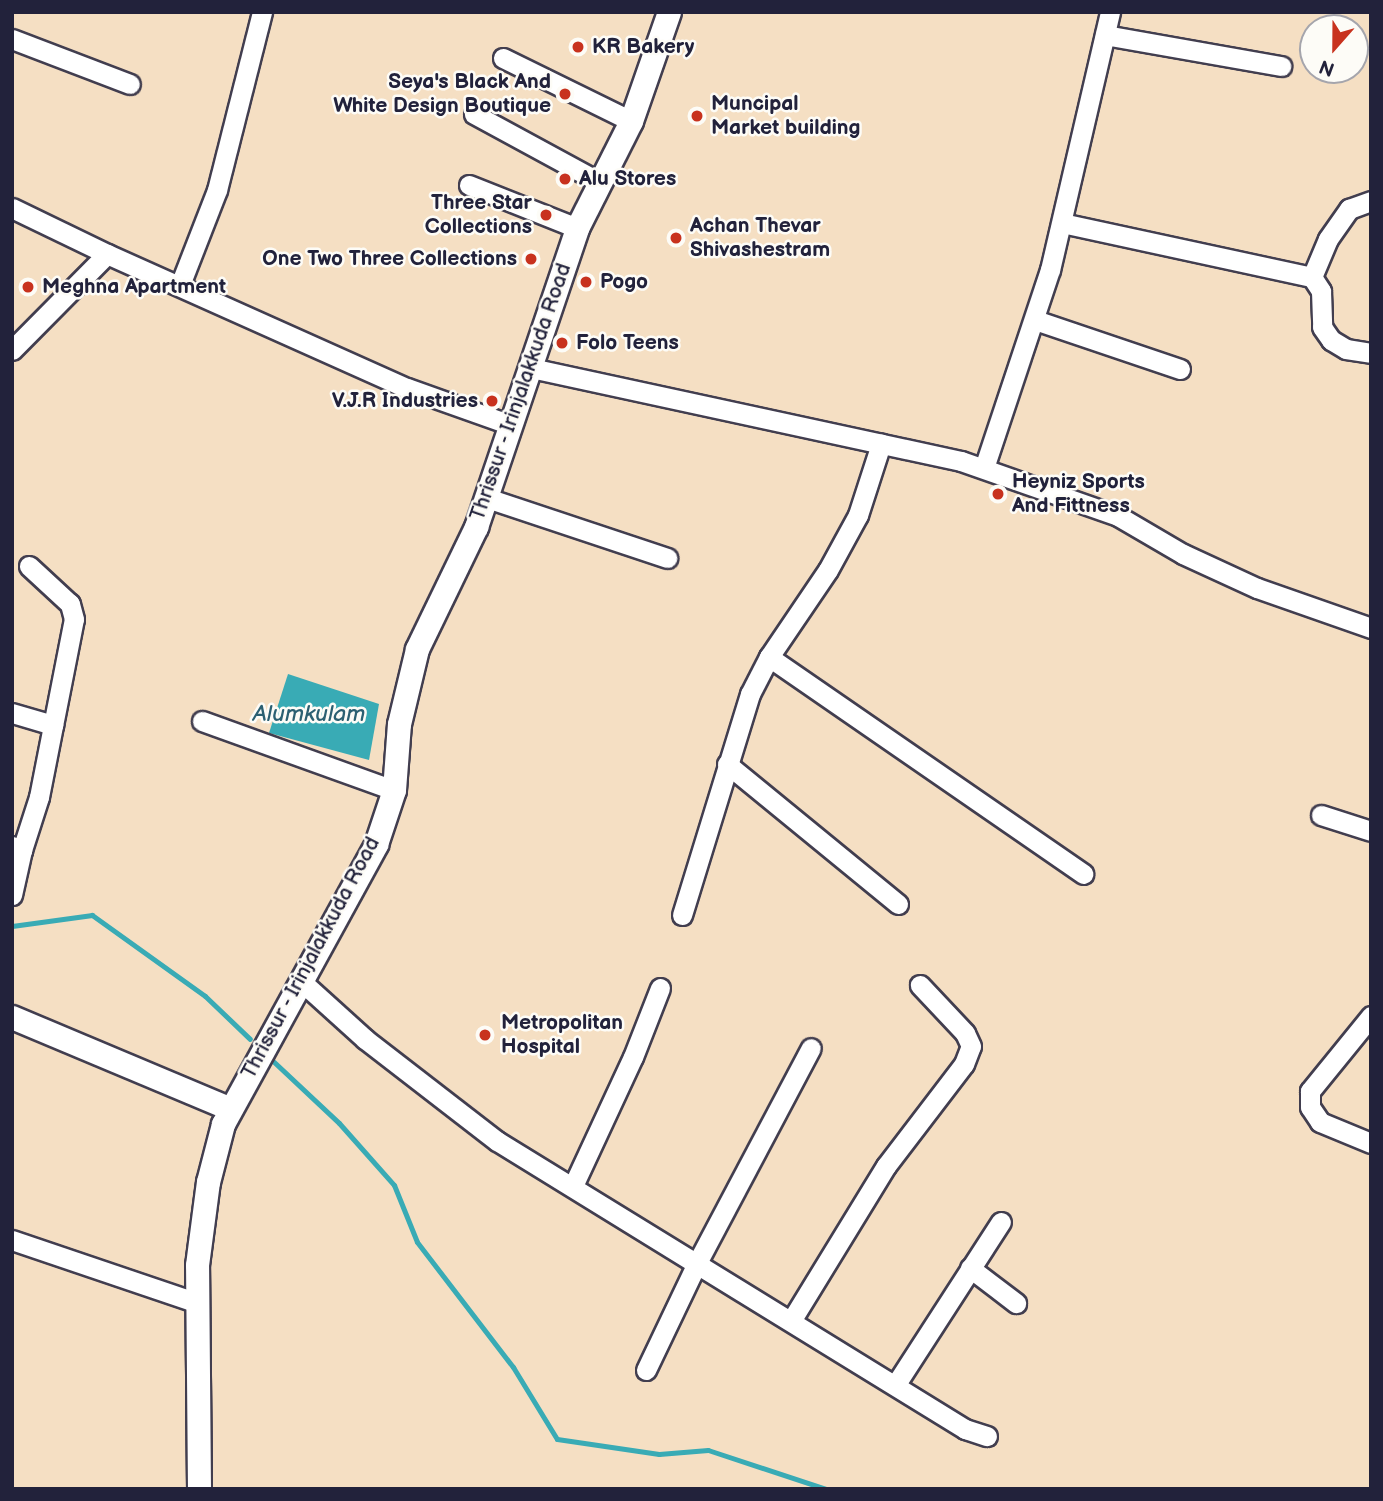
<!DOCTYPE html>
<style>
body{margin:0}
#map{position:relative;width:1383px;height:1501px;overflow:hidden;background:#f5dfc3;font-family:"Balsamiq Sans",sans-serif}
div>[style]{position:absolute}
.water>*{inset:0;background:#39abb5}
.stream>*{height:5px;margin:-2.5px;padding:0 2.5px;transform-origin:2.5px;border-radius:2.5px;background:#39abb5}
.roads{filter:drop-shadow(2px 0 #423e4f) drop-shadow(-2px 0 #423e4f) drop-shadow(0 2px #423e4f) drop-shadow(0 -2px #423e4f)}
.minor>*{height:19px;margin:-9.5px;padding:0 9.5px;transform-origin:9.5px;border-radius:9.5px;background:#fff}
.major>*{height:23px;margin:-11.5px;padding:0 11.5px;transform-origin:11.5px;border-radius:11.5px;background:#fff}
.dots>*{width:19px;height:19px;translate:-50% -50%;box-sizing:border-box;border:4px solid #fdfcf7;border-radius:50%}
span{translate:-50% -50%;white-space:nowrap;text-align:center;line-height:1.15;-webkit-text-stroke:5px #fdfcf7;paint-order:stroke}
.poi-label{font-size:21px;color:#22223b;font-weight:700}
.left{translate:0 -50%;text-align:left}
.right{translate:-100% -50%;text-align:right}
.street-label{font-size:21px;color:#22223b}
.water-label{font-size:23px;color:#2c6072;font-style:italic}
.frame{position:absolute;inset:0;border:14px solid #22223b;pointer-events:none}
.north{position:absolute;left:1299px;top:14px;width:70px;height:70px;box-sizing:border-box;background:#fdfcf7;border:2px solid #a5a5ac;border-radius:50%;rotate:201deg;font-size:19px;font-weight:700;line-height:28px;text-align:center;color:#22223b}
.north::after{content:'';display:block;margin:auto;width:24px;height:32px;background:#c8321e;clip-path:polygon(50% 0,100% 100%,50% 72%,0 100%)}
</style>
<div id="map">
<div class="water">
<i style="clip-path:polygon(288px 674px,379px 704px,369px 760px,269px 733px)"></i>
</div>
<div class="stream">
<i style="left:12px;top:926px;width:81px;rotate:-7.8deg"></i>
<i style="left:92px;top:915px;width:139px;rotate:35.6deg"></i>
<i style="left:205px;top:996px;width:62px;rotate:43.7deg"></i>
<i style="left:274px;top:1062px;width:89px;rotate:43.2deg"></i>
<i style="left:339px;top:1123px;width:83px;rotate:48.4deg"></i>
<i style="left:394px;top:1185px;width:61px;rotate:68deg"></i>
<i style="left:417px;top:1242px;width:158px;rotate:52.5deg"></i>
<i style="left:513px;top:1367px;width:84px;rotate:58.6deg"></i>
<i style="left:557px;top:1439px;width:103px;rotate:8.4deg"></i>
<i style="left:659px;top:1454px;width:49px;rotate:-4.7deg"></i>
<i style="left:708px;top:1450px;width:124px;rotate:18.3deg"></i>
</div>
<div class="roads">
<div class="minor">
<i style="left:1105px;top:35px;width:179px;rotate:10deg"></i>
<i style="left:12px;top:39px;width:126px;rotate:20.9deg"></i>
<i style="left:503px;top:58px;width:143px;rotate:26.2deg"></i>
<i style="left:474px;top:114px;width:142px;rotate:28.5deg"></i>
<i style="left:469px;top:185px;width:116px;rotate:21.7deg"></i>
<i style="left:12px;top:208px;width:106px;rotate:25.8deg"></i>
<i style="left:107px;top:254px;width:329px;rotate:24.1deg"></i>
<i style="left:407px;top:388px;width:110px;rotate:19.6deg"></i>
<i style="left:1062px;top:223px;width:256px;rotate:12.2deg"></i>
<i style="left:1312px;top:277px;width:17px;rotate:57deg"></i>
<i style="left:1321px;top:291px;width:36px;rotate:88deg"></i>
<i style="left:1322px;top:327px;width:16px;rotate:55deg"></i>
<i style="left:1331px;top:340px;width:17px;rotate:31deg"></i>
<i style="left:1346px;top:349px;width:25px;rotate:9deg"></i>
<i style="left:1312px;top:277px;width:41px;rotate:-67.2deg"></i>
<i style="left:1328px;top:239px;width:37px;rotate:-55deg"></i>
<i style="left:1349px;top:209px;width:23px;rotate:-20deg"></i>
<i style="left:180px;top:285px;width:102px;rotate:-68.7deg"></i>
<i style="left:217px;top:190px;width:184px;rotate:-75.8deg"></i>
<i style="left:1035px;top:320px;width:153px;rotate:18.7deg"></i>
<i style="left:12px;top:350px;width:135px;rotate:-45.3deg"></i>
<i style="left:531px;top:368px;width:440px;rotate:12.2deg"></i>
<i style="left:961px;top:461px;width:166px;rotate:19.3deg"></i>
<i style="left:1118px;top:516px;width:75px;rotate:30.3deg"></i>
<i style="left:1183px;top:554px;width:81px;rotate:24.7deg"></i>
<i style="left:1257px;top:588px;width:121px;rotate:19.3deg"></i>
<i style="left:984px;top:468px;width:209px;rotate:-71.6deg"></i>
<i style="left:1050px;top:270px;width:265px;rotate:-76.9deg"></i>
<i style="left:487px;top:498px;width:190px;rotate:18.4deg"></i>
<i style="left:769px;top:657px;width:382px;rotate:34.6deg"></i>
<i style="left:12px;top:713px;width:43px;rotate:16.3deg"></i>
<i style="left:202px;top:721px;width:204px;rotate:19.8deg"></i>
<i style="left:727px;top:764px;width:221px;rotate:39.3deg"></i>
<i style="left:1321px;top:815px;width:52px;rotate:17.7deg"></i>
<i style="left:12px;top:846px;width:11px;rotate:22deg"></i>
<i style="left:22px;top:850px;width:56px;rotate:-72.2deg"></i>
<i style="left:39px;top:797px;width:181px;rotate:-78.9deg"></i>
<i style="left:74px;top:619px;width:16px;rotate:-105deg"></i>
<i style="left:70px;top:604px;width:56px;rotate:-137.2deg"></i>
<i style="left:12px;top:895px;width:46px;rotate:-77.5deg"></i>
<i style="left:682px;top:915px;width:231px;rotate:-72.9deg"></i>
<i style="left:750px;top:694px;width:42px;rotate:-62.8deg"></i>
<i style="left:769px;top:657px;width:105px;rotate:-55.9deg"></i>
<i style="left:828px;top:570px;width:63px;rotate:-61.4deg"></i>
<i style="left:858px;top:515px;width:75px;rotate:-72.1deg"></i>
<i style="left:302px;top:982px;width:85px;rotate:42.1deg"></i>
<i style="left:365px;top:1039px;width:167px;rotate:37.7deg"></i>
<i style="left:497px;top:1141px;width:550px;rotate:31.61deg"></i>
<i style="left:965px;top:1429px;width:23px;rotate:18deg"></i>
<i style="left:1371px;top:1016px;width:97px;rotate:129.1deg"></i>
<i style="left:1310px;top:1091px;width:16px;rotate:90deg"></i>
<i style="left:1310px;top:1107px;width:18px;rotate:56deg"></i>
<i style="left:1320px;top:1122px;width:55px;rotate:22.4deg"></i>
<i style="left:573px;top:1186px;width:142px;rotate:-65.1deg"></i>
<i style="left:633px;top:1057px;width:74px;rotate:-68.6deg"></i>
<i style="left:12px;top:1240px;width:196px;rotate:18.7deg"></i>
<i style="left:970px;top:1268px;width:58px;rotate:37.3deg"></i>
<i style="left:791px;top:1321px;width:182px;rotate:-58.5deg"></i>
<i style="left:886px;top:1166px;width:128px;rotate:-52.6deg"></i>
<i style="left:964px;top:1064px;width:19px;rotate:-69deg"></i>
<i style="left:971px;top:1046px;width:14px;rotate:-115deg"></i>
<i style="left:965px;top:1033px;width:66px;rotate:-133.2deg"></i>
<i style="left:646px;top:1370px;width:119px;rotate:-64.5deg"></i>
<i style="left:697px;top:1263px;width:243px;rotate:-62.1deg"></i>
<i style="left:896px;top:1384px;width:193px;rotate:-57.1deg"></i>
</div>
<div class="major">
<i style="left:12px;top:1017px;width:235px;rotate:22.8deg"></i>
<i style="left:199px;top:1489px;width:224px;rotate:-90.5deg"></i>
<i style="left:197px;top:1265px;width:84px;rotate:-82.5deg"></i>
<i style="left:208px;top:1182px;width:60px;rotate:-75.5deg"></i>
<i style="left:223px;top:1124px;width:319px;rotate:-61.3deg"></i>
<i style="left:376px;top:844px;width:57px;rotate:-71.6deg"></i>
<i style="left:394px;top:790px;width:66px;rotate:-85.7deg"></i>
<i style="left:399px;top:724px;width:77px;rotate:-76.5deg"></i>
<i style="left:417px;top:649px;width:136px;rotate:-64.2deg"></i>
<i style="left:476px;top:527px;width:316px;rotate:-71.3deg"></i>
<i style="left:577px;top:228px;width:120px;rotate:-63.2deg"></i>
<i style="left:631px;top:121px;width:115px;rotate:-70.8deg"></i>
</div>
</div>
<div class="dots">
<i style="left:578px;top:47px;background:#c8321e"></i>
<i style="left:565px;top:94px;background:#c8321e"></i>
<i style="left:697px;top:116px;background:#c8321e"></i>
<i style="left:565px;top:179px;background:#c8321e"></i>
<i style="left:546px;top:215px;background:#c8321e"></i>
<i style="left:676px;top:238px;background:#c8321e"></i>
<i style="left:531px;top:259px;background:#c8321e"></i>
<i style="left:586px;top:282px;background:#c8321e"></i>
<i style="left:28px;top:287px;background:#c8321e"></i>
<i style="left:562px;top:343px;background:#c8321e"></i>
<i style="left:492px;top:401px;background:#c8321e"></i>
<i style="left:998px;top:494px;background:#c8321e"></i>
<i style="left:485px;top:1035px;background:#c8321e"></i>
</div>
<div class="poi-label">
<span class="left" style="left:592px;top:47px">KR Bakery</span>
<span class="right" style="left:551px;top:94px">Seya's Black And<br>White Design Boutique</span>
<span class="left" style="left:711px;top:116px">Muncipal<br>Market building</span>
<span class="left" style="left:579px;top:179px">Alu Stores</span>
<span class="right" style="left:532px;top:215px">Three Star<br>Collections</span>
<span class="left" style="left:690px;top:238px">Achan Thevar<br>Shivashestram</span>
<span class="right" style="left:517px;top:259px">One Two Three Collections</span>
<span class="left" style="left:600px;top:282px">Pogo</span>
<span class="left" style="left:42px;top:287px">Meghna Apartment</span>
<span class="left" style="left:576px;top:343px">Folo Teens</span>
<span class="right" style="left:478px;top:401px">V.J.R Industries</span>
<span class="left" style="left:1012px;top:494px">Heyniz Sports<br>And Fittness</span>
<span class="left" style="left:501px;top:1035px">Metropolitan<br>Hospital</span>
</div>
<div class="street-label">
<span style="left:521px;top:392px;rotate:-71deg">Thrissur - Irinjalakkuda Road</span>
<span style="left:311px;top:958px;rotate:-62deg">Thrissur - Irinjalakkuda Road</span>
</div>
<div class="water-label">
<span style="left:309px;top:714px">Alumkulam</span>
</div>
<div class="frame"></div>
<div class="north">N</div>
</div>
